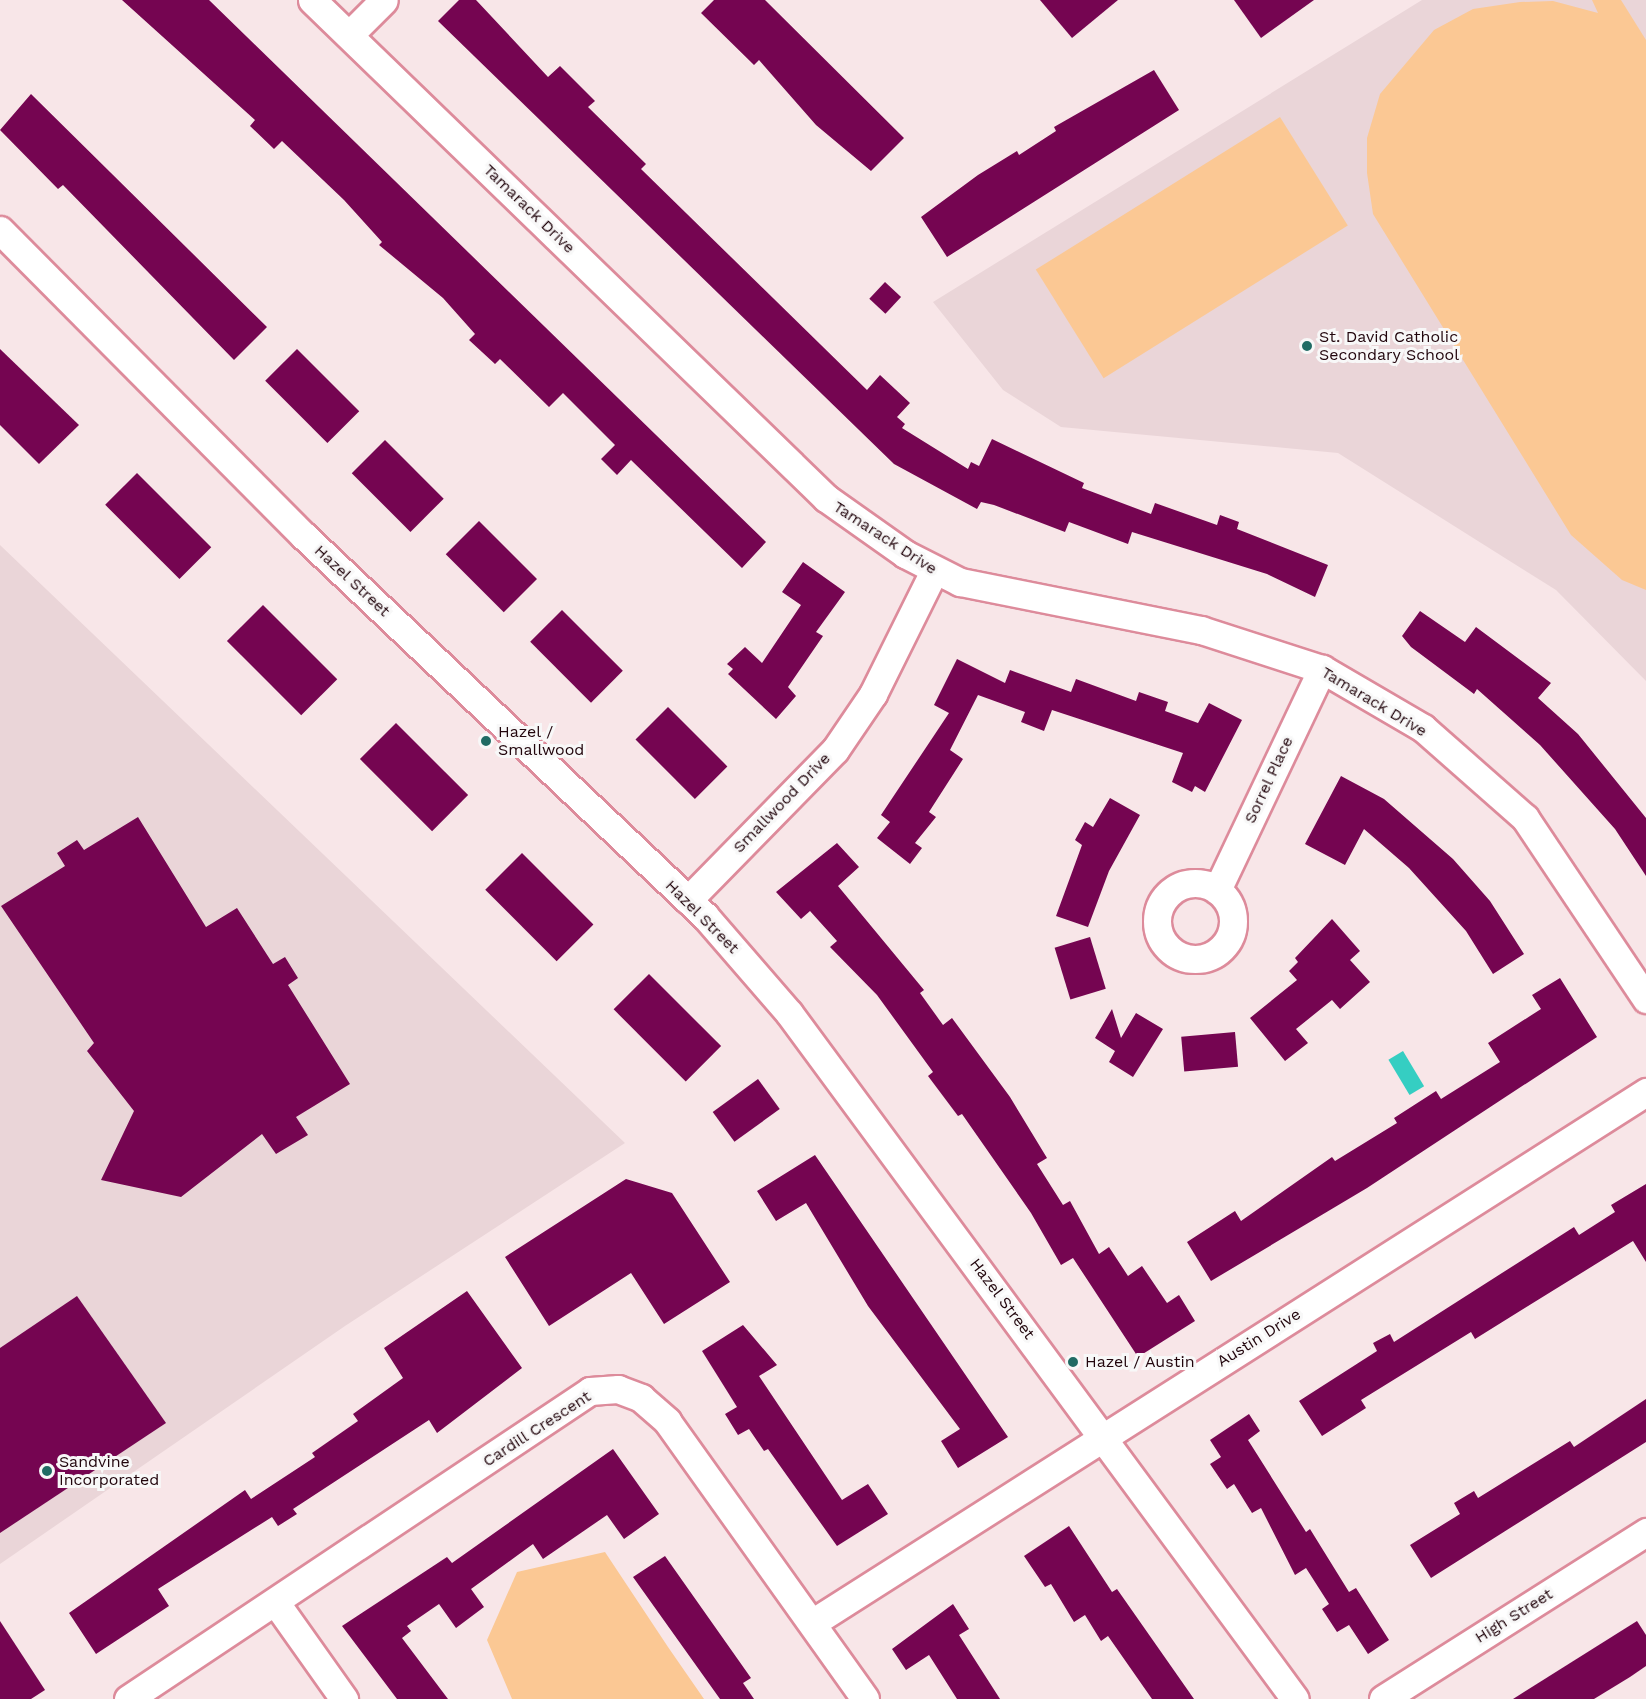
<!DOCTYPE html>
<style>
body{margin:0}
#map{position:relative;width:1646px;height:1699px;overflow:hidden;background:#f8e6e8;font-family:"Work Sans",sans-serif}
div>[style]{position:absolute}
.built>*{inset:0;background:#ead5d8}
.green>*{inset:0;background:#fbc894;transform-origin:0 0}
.water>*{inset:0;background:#35cec2;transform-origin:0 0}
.building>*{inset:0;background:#750551;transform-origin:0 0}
.roads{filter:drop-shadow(2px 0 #dd8b9b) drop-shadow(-2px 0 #dd8b9b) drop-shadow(0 2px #dd8b9b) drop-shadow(0 -2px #dd8b9b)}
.minor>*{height:27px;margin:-13.5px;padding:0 13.5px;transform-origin:13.5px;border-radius:13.5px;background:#fff}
.minor>.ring{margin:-13.5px;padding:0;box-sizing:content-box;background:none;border:27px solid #fff;border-radius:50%}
.dots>*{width:16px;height:16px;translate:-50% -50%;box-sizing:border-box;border:3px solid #f8f8f8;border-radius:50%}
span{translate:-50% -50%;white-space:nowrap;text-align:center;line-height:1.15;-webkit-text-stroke:6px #f8f8f8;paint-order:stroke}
.street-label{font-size:16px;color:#21050c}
.poi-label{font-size:16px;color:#21050c}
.left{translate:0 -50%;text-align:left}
</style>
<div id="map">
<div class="built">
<i style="clip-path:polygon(1422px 0,1646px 0,1646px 681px,1556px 590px,1338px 453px,1061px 427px,1003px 390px,933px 302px)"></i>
<i style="clip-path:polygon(0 545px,625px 1143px,345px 1326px,0 1564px)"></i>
</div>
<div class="green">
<i style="clip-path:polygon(1592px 0,1621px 0,1646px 40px,1646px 590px,1622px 580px,1571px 535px,1373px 214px,1367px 173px,1367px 138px,1380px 94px,1434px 30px,1473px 9px,1520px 2px,1553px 1px,1598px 13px)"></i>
<i style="left:1280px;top:117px;width:128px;height:288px;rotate:58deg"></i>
<i style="clip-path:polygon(605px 1552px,668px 1647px,704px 1699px,512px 1699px,487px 1640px,517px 1572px)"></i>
</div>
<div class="water">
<i style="left:1403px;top:1051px;width:41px;height:17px;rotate:59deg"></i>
</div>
<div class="building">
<i style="clip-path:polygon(122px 0,209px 0,766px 542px,742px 568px,631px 460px,617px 475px,601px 459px,615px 445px,563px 393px,549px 407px,500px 359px,495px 364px,469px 340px,475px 334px,443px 298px,379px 245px,382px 242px,344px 200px,282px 141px,274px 149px,250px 126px,255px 120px)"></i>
<i style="clip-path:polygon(459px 0,476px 0,548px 77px,560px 66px,595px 101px,588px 107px,646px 164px,641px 169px,867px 390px,880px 375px,910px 403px,897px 417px,905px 424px,902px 428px,968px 469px,971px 462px,979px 466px,992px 439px,1084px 483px,1082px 488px,1151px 514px,1155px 503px,1217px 525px,1220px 515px,1239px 522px,1237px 529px,1328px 565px,1315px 597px,1267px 574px,1132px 532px,1128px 544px,1069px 522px,1065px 532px,994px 505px,981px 502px,977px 509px,894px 464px,438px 21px)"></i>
<i style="clip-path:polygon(714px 0,765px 0,904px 138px,871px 171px,816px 125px,759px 60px,754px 65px,701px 13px)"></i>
<i style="clip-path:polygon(1040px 0,1118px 0,1072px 38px)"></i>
<i style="clip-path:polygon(1234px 0,1314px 0,1261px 38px)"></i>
<i style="clip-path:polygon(1154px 70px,1179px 110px,947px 257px,921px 217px,978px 175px,1017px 151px,1019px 155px,1056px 131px,1054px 127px)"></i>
<i style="clip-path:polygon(31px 94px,267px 327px,234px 360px,63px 185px,58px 189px,0 130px)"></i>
<i style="left:885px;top:282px;width:22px;height:23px;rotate:43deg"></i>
<i style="clip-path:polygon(0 349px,79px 425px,39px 464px,0 425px)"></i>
<i style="left:297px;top:349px;width:88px;height:45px;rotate:45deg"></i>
<i style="left:385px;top:440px;width:83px;height:47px;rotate:45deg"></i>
<i style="left:137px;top:473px;width:105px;height:45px;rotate:45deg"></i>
<i style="left:479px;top:521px;width:82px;height:47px;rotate:45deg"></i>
<i style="clip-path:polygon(803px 562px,845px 592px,816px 632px,823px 636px,788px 687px,796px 696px,776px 719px,728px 674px,733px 669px,727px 664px,745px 647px,762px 663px,801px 605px,782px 592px)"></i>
<i style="left:263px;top:605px;width:105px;height:51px;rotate:45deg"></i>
<i style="left:562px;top:610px;width:86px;height:45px;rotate:45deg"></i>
<i style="clip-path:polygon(1420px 611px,1465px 642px,1476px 627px,1551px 683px,1538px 698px,1578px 734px,1646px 818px,1646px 876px,1615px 829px,1540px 745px,1477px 689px,1474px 694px,1411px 647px,1402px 636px)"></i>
<i style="clip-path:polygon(957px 659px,1005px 683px,1010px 670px,1071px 692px,1076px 679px,1136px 701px,1139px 692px,1168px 702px,1165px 711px,1198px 723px,1209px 703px,1242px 720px,1205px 792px,1195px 786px,1192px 792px,1172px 782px,1183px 753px,1052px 710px,1044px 731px,1021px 722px,1025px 712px,978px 695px,950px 750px,963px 759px,929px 812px,936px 817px,915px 843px,922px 848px,910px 864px,877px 838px,890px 822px,881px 815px,949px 713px,934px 705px)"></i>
<i style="left:668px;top:707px;width:84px;height:46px;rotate:45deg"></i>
<i style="left:396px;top:723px;width:102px;height:51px;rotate:45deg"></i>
<i style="clip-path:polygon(1341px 776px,1384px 799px,1453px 859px,1490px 901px,1524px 954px,1493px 974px,1466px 931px,1409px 868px,1364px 829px,1345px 865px,1305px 844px)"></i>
<i style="clip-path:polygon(1110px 798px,1140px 815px,1109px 871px,1088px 927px,1056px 916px,1082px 845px,1075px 840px,1085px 822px,1093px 827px)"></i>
<i style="clip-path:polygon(138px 817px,206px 927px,237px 908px,273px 964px,285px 957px,298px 978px,288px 985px,350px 1084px,296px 1117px,308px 1135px,276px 1154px,262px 1134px,181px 1197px,101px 1180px,134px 1111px,87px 1051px,94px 1043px,1px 906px,65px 866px,57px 853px,77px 840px,84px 850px)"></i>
<i style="clip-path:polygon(837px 843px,859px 867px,838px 886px,924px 990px,920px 993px,943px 1025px,952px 1018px,1010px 1097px,1047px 1158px,1037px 1164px,1063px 1205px,1070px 1201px,1099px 1254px,1109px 1247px,1128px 1276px,1142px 1266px,1167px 1303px,1179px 1295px,1195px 1321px,1138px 1357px,1073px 1258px,1061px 1265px,1031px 1213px,962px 1114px,958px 1116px,928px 1076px,933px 1072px,877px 995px,830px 947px,837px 941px,810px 911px,801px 919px,776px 892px)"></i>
<i style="left:522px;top:853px;width:101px;height:52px;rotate:45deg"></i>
<i style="clip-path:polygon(1332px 919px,1360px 951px,1350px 960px,1370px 982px,1340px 1009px,1332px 1000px,1296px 1029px,1308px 1043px,1285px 1061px,1250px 1018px,1297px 980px,1289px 971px,1298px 962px,1295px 958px)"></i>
<i style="left:1090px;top:937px;width:54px;height:37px;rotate:73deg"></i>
<i style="left:649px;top:974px;width:102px;height:50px;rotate:45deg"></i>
<i style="clip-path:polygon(1560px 978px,1597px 1037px,1367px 1188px,1211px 1281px,1187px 1242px,1235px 1211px,1241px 1221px,1332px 1157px,1335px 1161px,1397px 1123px,1394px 1118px,1436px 1091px,1441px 1099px,1500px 1062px,1488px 1043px,1541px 1009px,1532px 995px)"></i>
<i style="clip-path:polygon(1112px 1009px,1121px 1038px,1136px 1013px,1163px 1029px,1133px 1077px,1109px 1062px,1115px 1051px,1095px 1038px)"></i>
<i style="left:1235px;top:1032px;width:35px;height:54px;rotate:85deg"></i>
<i style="left:758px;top:1079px;width:37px;height:56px;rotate:54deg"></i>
<i style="clip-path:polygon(815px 1155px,1008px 1437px,958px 1468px,941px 1441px,960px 1429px,868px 1306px,806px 1203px,776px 1221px,757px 1191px)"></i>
<i style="clip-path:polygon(626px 1179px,672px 1193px,730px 1282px,664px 1324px,631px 1273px,549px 1326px,505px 1257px)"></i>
<i style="clip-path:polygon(1646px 1184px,1646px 1262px,1633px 1241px,1475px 1339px,1471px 1332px,1361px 1400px,1366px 1408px,1322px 1436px,1299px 1401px,1377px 1351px,1373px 1343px,1390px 1334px,1394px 1342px,1574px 1227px,1579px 1235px,1615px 1212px,1611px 1205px)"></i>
<i style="clip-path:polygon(467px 1291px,522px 1368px,437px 1433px,429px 1420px,293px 1509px,297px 1514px,278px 1526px,272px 1517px,158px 1589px,169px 1606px,96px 1654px,69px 1613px,245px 1490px,251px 1499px,315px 1457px,312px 1453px,358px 1421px,353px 1414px,403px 1378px,384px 1348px)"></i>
<i style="clip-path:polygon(77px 1296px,166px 1423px,0 1533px,0 1348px)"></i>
<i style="clip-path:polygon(743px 1325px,777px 1365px,759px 1376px,842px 1500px,868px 1484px,888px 1514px,837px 1546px,768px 1449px,764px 1451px,749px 1429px,738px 1435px,725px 1414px,737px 1407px,702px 1351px)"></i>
<i style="clip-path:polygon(1646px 1399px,1646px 1442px,1431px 1578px,1410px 1545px,1460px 1514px,1454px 1503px,1474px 1491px,1478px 1498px,1570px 1441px,1574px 1447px)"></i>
<i style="clip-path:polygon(1249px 1414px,1260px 1431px,1248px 1440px,1306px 1532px,1310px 1529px,1349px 1592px,1356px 1588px,1389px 1640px,1368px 1654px,1349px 1625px,1337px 1632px,1322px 1609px,1329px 1604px,1306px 1568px,1295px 1575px,1261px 1508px,1252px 1513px,1234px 1484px,1227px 1489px,1210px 1464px,1221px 1457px,1210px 1440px)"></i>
<i style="clip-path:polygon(613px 1449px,659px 1514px,624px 1539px,607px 1515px,543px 1559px,533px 1544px,471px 1589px,484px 1607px,456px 1628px,439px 1604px,407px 1626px,411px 1631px,402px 1638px,448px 1699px,397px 1699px,342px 1626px,447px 1557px,452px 1563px)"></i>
<i style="clip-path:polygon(1069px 1526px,1112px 1592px,1117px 1589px,1194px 1699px,1152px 1699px,1108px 1636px,1101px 1641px,1085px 1615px,1074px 1622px,1051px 1584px,1045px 1587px,1024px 1556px)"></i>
<i style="clip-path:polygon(665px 1556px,751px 1678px,743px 1683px,754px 1699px,720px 1699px,633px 1577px)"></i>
<i style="clip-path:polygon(953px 1604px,969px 1629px,959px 1635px,1000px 1699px,957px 1699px,929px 1655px,906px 1670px,892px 1649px)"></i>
<i style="clip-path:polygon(0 1621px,45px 1690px,31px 1699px,0 1699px)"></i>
<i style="clip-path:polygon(1637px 1621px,1646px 1635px,1646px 1666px,1630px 1677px,1594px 1699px,1513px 1699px)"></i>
</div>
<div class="roads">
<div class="minor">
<i style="left:312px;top:0;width:716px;rotate:44.09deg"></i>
<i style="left:826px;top:498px;width:97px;rotate:35.3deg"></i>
<i style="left:905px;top:554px;width:62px;rotate:27deg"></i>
<i style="left:960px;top:582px;width:246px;rotate:11.3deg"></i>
<i style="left:1201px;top:630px;width:127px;rotate:17.9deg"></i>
<i style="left:1322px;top:669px;width:117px;rotate:30.3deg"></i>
<i style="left:1423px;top:728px;width:136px;rotate:41.4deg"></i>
<i style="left:1525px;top:818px;width:218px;rotate:56.2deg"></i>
<i style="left:349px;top:35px;width:49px;rotate:-45deg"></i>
<i style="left:0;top:230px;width:431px;rotate:45.2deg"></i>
<i style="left:304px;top:536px;width:552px;rotate:43.46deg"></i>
<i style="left:705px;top:916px;width:128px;rotate:49.1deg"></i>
<i style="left:789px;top:1013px;width:852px;rotate:53.59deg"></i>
<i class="ring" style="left:1157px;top:883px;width:49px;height:49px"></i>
<i style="left:1217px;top:890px;width:245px;rotate:-64.6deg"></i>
<i style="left:688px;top:900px;width:210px;rotate:-45.6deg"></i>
<i style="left:835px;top:750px;width:68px;rotate:-55.8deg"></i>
<i style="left:873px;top:694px;width:137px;rotate:-63.6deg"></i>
<i style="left:276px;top:1603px;width:118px;rotate:54.7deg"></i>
<i style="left:812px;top:1623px;width:989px;rotate:-32.48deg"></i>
<i style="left:128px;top:1699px;width:555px;rotate:-33.69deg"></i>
<i style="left:590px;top:1391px;width:28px;rotate:-4deg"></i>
<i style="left:618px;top:1389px;width:25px;rotate:21deg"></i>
<i style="left:641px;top:1398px;width:35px;rotate:41deg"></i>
<i style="left:667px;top:1421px;width:341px;rotate:54.5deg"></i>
<i style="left:1383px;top:1699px;width:312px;rotate:-32.4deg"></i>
</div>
</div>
<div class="dots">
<i style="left:1307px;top:346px;background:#206b64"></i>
<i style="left:486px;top:741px;background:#206b64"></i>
<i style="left:1073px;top:1362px;background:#206b64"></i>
<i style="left:47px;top:1471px;background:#206b64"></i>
</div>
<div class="street-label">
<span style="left:529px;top:209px;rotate:44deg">Tamarack Drive</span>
<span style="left:885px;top:538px;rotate:33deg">Tamarack Drive</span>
<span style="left:352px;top:581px;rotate:43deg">Hazel Street</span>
<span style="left:1374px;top:702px;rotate:31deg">Tamarack Drive</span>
<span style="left:1269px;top:780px;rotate:-65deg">Sorrel Place</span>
<span style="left:782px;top:803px;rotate:-46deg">Smallwood Drive</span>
<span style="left:702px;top:917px;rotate:45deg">Hazel Street</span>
<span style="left:1002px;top:1299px;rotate:53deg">Hazel Street</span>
<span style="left:1259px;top:1338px;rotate:-32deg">Austin Drive</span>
<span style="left:537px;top:1429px;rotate:-33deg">Cardill Crescent</span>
<span style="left:1514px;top:1616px;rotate:-32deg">High Street</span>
</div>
<div class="poi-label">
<span class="left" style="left:1319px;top:346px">St. David Catholic<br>Secondary School</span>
<span class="left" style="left:498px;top:741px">Hazel /<br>Smallwood</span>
<span class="left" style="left:1085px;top:1362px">Hazel / Austin</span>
<span class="left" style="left:59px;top:1471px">Sandvine<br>Incorporated</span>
</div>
</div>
